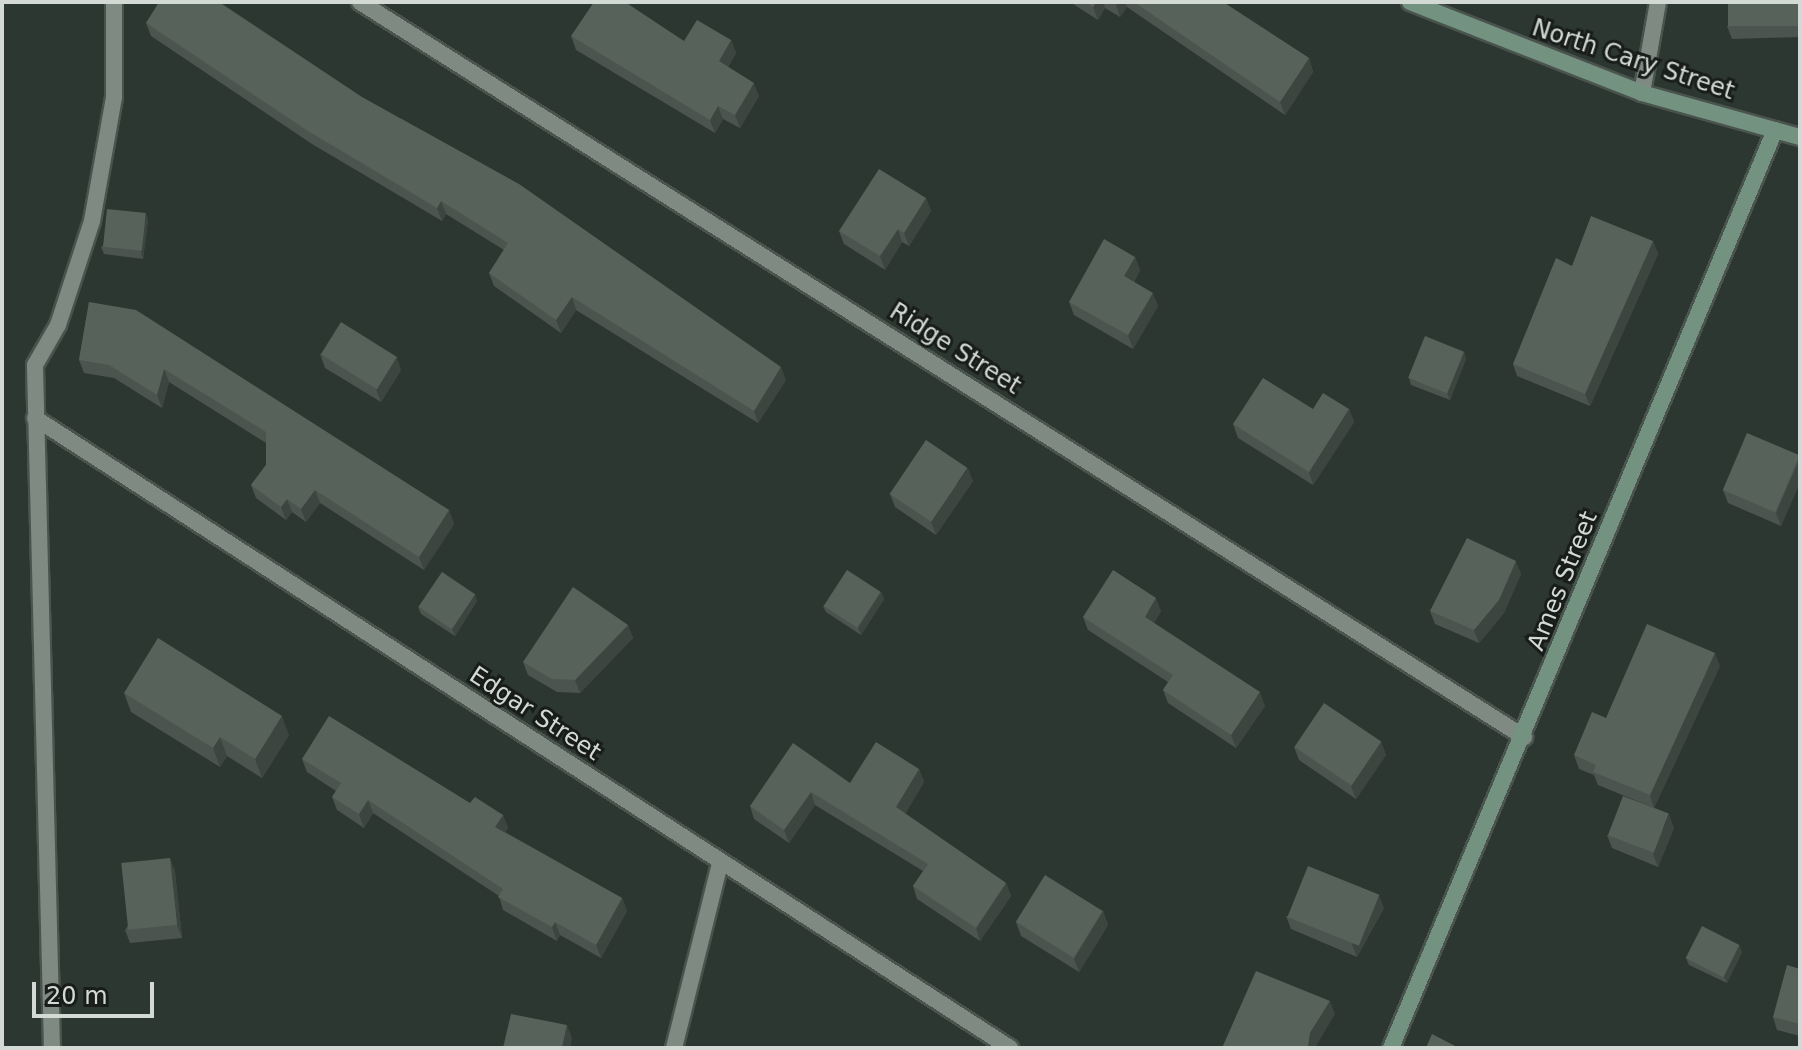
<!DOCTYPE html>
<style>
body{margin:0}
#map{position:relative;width:1802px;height:1050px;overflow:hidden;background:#2d3731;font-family:"DejaVu Sans",sans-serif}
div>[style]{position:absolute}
.roads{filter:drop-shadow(2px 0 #4a534e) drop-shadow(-2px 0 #4a534e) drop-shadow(0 2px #4a534e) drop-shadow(0 -2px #4a534e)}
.lane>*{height:16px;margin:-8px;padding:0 8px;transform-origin:8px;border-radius:8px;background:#7e8a82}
.street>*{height:16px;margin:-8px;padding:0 8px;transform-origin:8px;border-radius:8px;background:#7e8a82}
.secondary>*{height:16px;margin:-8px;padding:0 8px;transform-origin:8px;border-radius:8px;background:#739280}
.wall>*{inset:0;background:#4b544e}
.shaded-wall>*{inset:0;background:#3d4540}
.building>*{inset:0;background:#57625b;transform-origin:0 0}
span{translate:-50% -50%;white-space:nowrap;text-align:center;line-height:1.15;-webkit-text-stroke:6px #191d1a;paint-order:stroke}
.street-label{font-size:24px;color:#d3dad6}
.frame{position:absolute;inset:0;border:4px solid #d3dad6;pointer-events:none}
.scale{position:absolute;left:32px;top:982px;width:122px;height:36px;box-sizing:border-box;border:4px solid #d3dad6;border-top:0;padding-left:10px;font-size:24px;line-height:28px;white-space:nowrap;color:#d3dad6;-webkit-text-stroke:6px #191d1a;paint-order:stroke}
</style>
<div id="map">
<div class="roads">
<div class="lane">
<i style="left:674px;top:1048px;width:191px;rotate:-76deg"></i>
</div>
<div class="street">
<i style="left:360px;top:2px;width:1377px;rotate:32.27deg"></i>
<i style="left:1642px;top:93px;width:92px;rotate:-80deg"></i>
<i style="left:35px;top:418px;width:1161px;rotate:32.87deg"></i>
<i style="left:52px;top:1048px;width:683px;rotate:-91.43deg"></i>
<i style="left:35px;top:365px;width:46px;rotate:-60.1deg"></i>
<i style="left:58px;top:325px;width:109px;rotate:-71.9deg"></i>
<i style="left:92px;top:221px;width:126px;rotate:-79.9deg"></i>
<i style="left:114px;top:97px;width:95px;rotate:-90deg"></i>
</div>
<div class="secondary">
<i style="left:1410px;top:2px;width:249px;rotate:21.4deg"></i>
<i style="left:1642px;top:93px;width:164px;rotate:15.6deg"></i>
<i style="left:1391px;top:1048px;width:995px;rotate:-67.3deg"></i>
</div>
</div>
<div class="wall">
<i style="clip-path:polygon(1070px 2px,1223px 2px,1309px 58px,1313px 72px,1285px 115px,1127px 7px,1120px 17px,1105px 8px,1098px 20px)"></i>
<i style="clip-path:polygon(1800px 2px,1800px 37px,1732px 39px,1727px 26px)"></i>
<i style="clip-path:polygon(146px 23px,786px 380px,758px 423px,576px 310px,561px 333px,494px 286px,489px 273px,504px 250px,446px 214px,442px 221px,312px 144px,151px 36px)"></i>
<i style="clip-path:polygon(571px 36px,684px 41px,731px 40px,736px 53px,728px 67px,759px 96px,740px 128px,723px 119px,715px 133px,576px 50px)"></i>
<i style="clip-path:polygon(926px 198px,931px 211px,909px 246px,902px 242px,885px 270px,844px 244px,839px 231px)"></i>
<i style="clip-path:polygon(148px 220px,143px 259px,104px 254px,101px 247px)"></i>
<i style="clip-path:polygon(1653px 241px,1658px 254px,1590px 406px,1517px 376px,1513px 364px,1572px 266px)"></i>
<i style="clip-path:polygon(1135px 257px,1140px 270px,1134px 282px,1158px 306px,1133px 349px,1074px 315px,1069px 302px)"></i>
<i style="clip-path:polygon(89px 302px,449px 510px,454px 524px,424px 570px,320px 503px,306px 522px,292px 512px,286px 520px,256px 498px,251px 485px,266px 465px,266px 443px,169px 382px,162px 408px,114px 378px,84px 373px,79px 360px)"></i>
<i style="clip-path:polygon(1464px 352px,1466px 359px,1450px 400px,1411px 385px,1409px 378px)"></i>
<i style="clip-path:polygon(320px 354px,401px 370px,381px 402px,325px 368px)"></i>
<i style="clip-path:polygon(1313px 409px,1349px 409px,1354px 422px,1313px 485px,1238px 438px,1233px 424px)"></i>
<i style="clip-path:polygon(1800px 455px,1800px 482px,1781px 526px,1728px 503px,1723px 490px)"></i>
<i style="clip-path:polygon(973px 481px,936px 535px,895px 507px,890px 494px)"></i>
<i style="clip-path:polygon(1521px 574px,1504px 613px,1479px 643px,1435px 624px,1430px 611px)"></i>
<i style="clip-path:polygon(881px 592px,884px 599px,861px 635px,826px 612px,823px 606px)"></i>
<i style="clip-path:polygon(477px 601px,455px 636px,421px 614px,418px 607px)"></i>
<i style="clip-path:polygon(1161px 611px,1154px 623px,1265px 706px,1236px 748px,1168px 703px,1163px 690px,1168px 682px,1088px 630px,1083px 617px)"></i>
<i style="clip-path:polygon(628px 625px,633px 638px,580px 693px,557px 692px,528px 675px,523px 662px)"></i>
<i style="clip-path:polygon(1720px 666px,1654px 808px,1598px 785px,1594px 775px,1579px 769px,1574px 755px,1606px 718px)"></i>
<i style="clip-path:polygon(124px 693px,289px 735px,262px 778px,227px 756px,220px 767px,131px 712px)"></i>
<i style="clip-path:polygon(1381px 742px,1386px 755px,1356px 799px,1299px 760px,1294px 747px)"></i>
<i style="clip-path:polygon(302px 759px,470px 803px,503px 815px,508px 828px,505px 832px,622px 898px,627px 911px,601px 958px,560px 935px,557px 941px,503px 910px,499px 896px,373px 813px,364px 828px,337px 810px,332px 797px,336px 791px,307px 772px)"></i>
<i style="clip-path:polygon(919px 769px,924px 782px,905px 814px,1006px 883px,1011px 896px,980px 941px,917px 899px,913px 886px,923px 871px,815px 805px,789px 843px,754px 819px,750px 806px,850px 783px)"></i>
<i style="clip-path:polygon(1674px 828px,1658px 867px,1612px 848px,1607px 835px)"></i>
<i style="clip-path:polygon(170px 858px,175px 872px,182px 938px,130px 943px,125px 930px)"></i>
<i style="clip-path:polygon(1384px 908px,1357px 957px,1291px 929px,1286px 916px)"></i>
<i style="clip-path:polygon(1103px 911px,1108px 925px,1079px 972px,1021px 936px,1016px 922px)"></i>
<i style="clip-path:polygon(1742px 952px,1727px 983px,1689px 965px,1686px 958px)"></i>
<i style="clip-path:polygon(1800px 969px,1800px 1036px,1777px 1030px,1773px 1017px)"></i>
</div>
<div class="shaded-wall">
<i style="clip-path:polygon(1096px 2px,1103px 2px,1105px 8px,1098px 20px,1093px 7px)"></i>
<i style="clip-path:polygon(1117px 2px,1125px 2px,1127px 7px,1120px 17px,1116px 4px)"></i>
<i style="clip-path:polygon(731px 40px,736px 53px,723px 74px,719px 61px)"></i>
<i style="clip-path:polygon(1309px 58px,1313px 72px,1285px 115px,1280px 102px)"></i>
<i style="clip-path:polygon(754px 83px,759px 96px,740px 128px,735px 115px)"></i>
<i style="clip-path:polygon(718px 106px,723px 119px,715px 133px,710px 120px)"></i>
<i style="clip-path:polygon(926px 198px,931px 211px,909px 246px,904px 233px)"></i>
<i style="clip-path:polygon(441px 201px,446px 214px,442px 221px,437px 208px)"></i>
<i style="clip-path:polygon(146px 213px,148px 220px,143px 259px,141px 252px)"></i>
<i style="clip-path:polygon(898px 229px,902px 242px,885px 270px,880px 256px)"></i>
<i style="clip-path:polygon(1653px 241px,1658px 254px,1590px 406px,1585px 394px)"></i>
<i style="clip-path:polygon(1135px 257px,1140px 270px,1129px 290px,1124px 276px)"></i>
<i style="clip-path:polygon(1153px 293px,1158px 306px,1133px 349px,1128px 335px)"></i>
<i style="clip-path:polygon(572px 297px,576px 310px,561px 333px,556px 320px)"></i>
<i style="clip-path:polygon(1464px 352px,1466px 359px,1450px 400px,1447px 393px)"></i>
<i style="clip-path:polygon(397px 357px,401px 370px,381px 402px,376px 389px)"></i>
<i style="clip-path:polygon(781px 367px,786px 380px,758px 423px,754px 411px)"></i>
<i style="clip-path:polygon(164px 369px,169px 382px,162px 408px,157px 395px)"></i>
<i style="clip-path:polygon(1349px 409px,1354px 422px,1313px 485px,1309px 472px)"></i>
<i style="clip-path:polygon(1800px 458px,1800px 482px,1781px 526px,1776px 513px)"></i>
<i style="clip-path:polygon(968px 468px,973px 481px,936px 535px,931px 522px)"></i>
<i style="clip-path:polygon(315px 490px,320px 503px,306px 522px,301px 509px)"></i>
<i style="clip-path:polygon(287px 499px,292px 512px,286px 520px,281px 507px)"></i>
<i style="clip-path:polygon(449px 510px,454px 524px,424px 570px,419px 557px)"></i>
<i style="clip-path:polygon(1516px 561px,1521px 574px,1504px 613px,1479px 643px,1474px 630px)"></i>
<i style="clip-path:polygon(881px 592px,884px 599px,861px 635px,858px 628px)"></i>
<i style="clip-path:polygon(475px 594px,477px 601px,455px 636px,452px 629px)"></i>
<i style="clip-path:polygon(1156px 598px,1161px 611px,1150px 630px,1145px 617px)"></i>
<i style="clip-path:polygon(628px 625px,633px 638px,580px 693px,575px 680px)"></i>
<i style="clip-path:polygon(1715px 653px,1720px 666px,1654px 808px,1650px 795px)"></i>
<i style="clip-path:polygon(1260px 692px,1265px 706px,1236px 748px,1231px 735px)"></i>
<i style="clip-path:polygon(282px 716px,289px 735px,262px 778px,255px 759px)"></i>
<i style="clip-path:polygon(220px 737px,227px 756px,220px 767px,213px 748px)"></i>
<i style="clip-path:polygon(1381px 742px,1386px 755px,1356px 799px,1351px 786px)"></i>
<i style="clip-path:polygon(919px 769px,924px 782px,901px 821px,896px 807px)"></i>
<i style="clip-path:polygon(811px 792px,815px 805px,789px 843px,784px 830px)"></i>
<i style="clip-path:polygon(368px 800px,373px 813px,364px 828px,359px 814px)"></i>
<i style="clip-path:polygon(1669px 814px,1674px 828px,1658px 867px,1653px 854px)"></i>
<i style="clip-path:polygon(503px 815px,508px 828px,500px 840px,495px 827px)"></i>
<i style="clip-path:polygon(170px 858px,175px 872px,182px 938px,177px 925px)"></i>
<i style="clip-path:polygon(1006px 883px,1011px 896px,980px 941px,976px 928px)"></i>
<i style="clip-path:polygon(1379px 895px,1384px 908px,1357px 957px,1352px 944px)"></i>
<i style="clip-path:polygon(622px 898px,627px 911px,601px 958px,596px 945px)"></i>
<i style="clip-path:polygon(1103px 911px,1108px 925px,1079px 972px,1074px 959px)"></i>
<i style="clip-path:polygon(555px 922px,560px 935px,557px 941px,552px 927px)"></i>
<i style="clip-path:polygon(1739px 945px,1742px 952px,1727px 983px,1724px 977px)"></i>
<i style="clip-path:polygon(1330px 1001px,1335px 1014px,1315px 1048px,1308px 1048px,1310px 1033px)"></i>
<i style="clip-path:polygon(567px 1025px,572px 1038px,570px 1048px,562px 1048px)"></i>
</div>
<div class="building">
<i style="clip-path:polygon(159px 2px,219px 2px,362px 97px,519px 184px,781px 367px,754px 411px,572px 297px,556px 320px,489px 273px,508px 243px,441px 201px,437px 208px,308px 131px,146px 23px)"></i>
<i style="clip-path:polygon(594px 2px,625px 2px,684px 41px,697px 20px,731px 40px,719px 61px,754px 83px,735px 115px,718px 106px,710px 120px,571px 36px)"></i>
<i style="clip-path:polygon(1086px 2px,1096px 2px,1093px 7px)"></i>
<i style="clip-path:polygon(1134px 2px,1223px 2px,1309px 58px,1280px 102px)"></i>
<i style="left:1728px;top:2px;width:72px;height:24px"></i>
<i style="clip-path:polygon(879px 169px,926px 198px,904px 233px,898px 229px,880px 256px,839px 231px)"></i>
<i style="left:107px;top:209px;width:39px;height:38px;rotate:6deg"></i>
<i style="clip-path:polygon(1591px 216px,1653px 241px,1585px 394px,1513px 364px,1556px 258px,1572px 266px)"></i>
<i style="clip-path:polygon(1104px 239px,1135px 257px,1124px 276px,1153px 293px,1128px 335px,1069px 302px)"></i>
<i style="clip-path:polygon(89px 302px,136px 310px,449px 510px,419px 557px,315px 490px,301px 509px,287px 499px,281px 507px,251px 485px,266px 465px,266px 432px,164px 369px,157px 395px,109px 365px,79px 360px)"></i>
<i style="left:341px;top:322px;width:66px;height:38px;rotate:32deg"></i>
<i style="left:1425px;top:336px;width:42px;height:45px;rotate:22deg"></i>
<i style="clip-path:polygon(1263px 378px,1313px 409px,1323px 393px,1349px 409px,1309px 472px,1233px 424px)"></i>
<i style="left:1747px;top:433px;width:57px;height:62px;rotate:23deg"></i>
<i style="left:926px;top:440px;width:50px;height:65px;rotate:34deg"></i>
<i style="clip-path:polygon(1467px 538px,1516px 561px,1499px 600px,1474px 630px,1430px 611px)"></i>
<i style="left:847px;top:570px;width:40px;height:43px;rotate:33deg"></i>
<i style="clip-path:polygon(1113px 570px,1156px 598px,1145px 617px,1260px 692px,1231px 735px,1163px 690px,1173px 675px,1083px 617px)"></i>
<i style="left:442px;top:572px;width:40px;height:42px;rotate:34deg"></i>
<i style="clip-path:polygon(573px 587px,628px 625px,575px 680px,552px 679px,523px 662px)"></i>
<i style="clip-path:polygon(1647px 624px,1715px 653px,1650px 795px,1593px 772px,1596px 765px,1574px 755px,1592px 712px,1606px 718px)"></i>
<i style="clip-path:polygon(158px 638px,282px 716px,255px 759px,220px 737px,213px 748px,124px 693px)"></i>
<i style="left:1324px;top:703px;width:69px;height:53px;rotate:34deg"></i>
<i style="clip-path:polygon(329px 716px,470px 803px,475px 797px,503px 815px,495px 827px,622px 898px,596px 945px,555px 922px,552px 927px,498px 897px,503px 889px,368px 800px,359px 814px,332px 797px,341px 783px,302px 759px)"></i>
<i style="clip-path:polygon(876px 742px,919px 769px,896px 807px,1006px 883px,976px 928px,913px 886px,928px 864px,811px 792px,784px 830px,750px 806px,793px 743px,850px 783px)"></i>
<i style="left:1623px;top:796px;width:49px;height:42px;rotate:21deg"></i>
<i style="left:170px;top:858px;width:67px;height:49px;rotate:84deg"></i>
<i style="left:1308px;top:866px;width:77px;height:55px;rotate:22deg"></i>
<i style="left:1045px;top:875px;width:68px;height:55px;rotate:32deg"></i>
<i style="left:1702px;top:926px;width:42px;height:36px;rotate:27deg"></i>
<i style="clip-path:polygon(1787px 965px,1800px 969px,1800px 1024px,1773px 1017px)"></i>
<i style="clip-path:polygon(1256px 971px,1330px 1001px,1310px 1033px,1308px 1048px,1222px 1048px)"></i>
<i style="clip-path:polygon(511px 1014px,567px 1025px,562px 1048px,503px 1048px)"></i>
<i style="clip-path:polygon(1432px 1034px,1459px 1048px,1426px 1048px)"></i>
</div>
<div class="street-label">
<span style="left:1633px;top:60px;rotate:18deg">North Cary Street</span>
<span style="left:955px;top:349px;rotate:32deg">Ridge Street</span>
<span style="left:1563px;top:581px;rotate:-68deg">Ames Street</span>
<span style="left:535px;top:714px;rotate:33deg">Edgar Street</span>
</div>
<div class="frame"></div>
<div class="scale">20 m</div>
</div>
